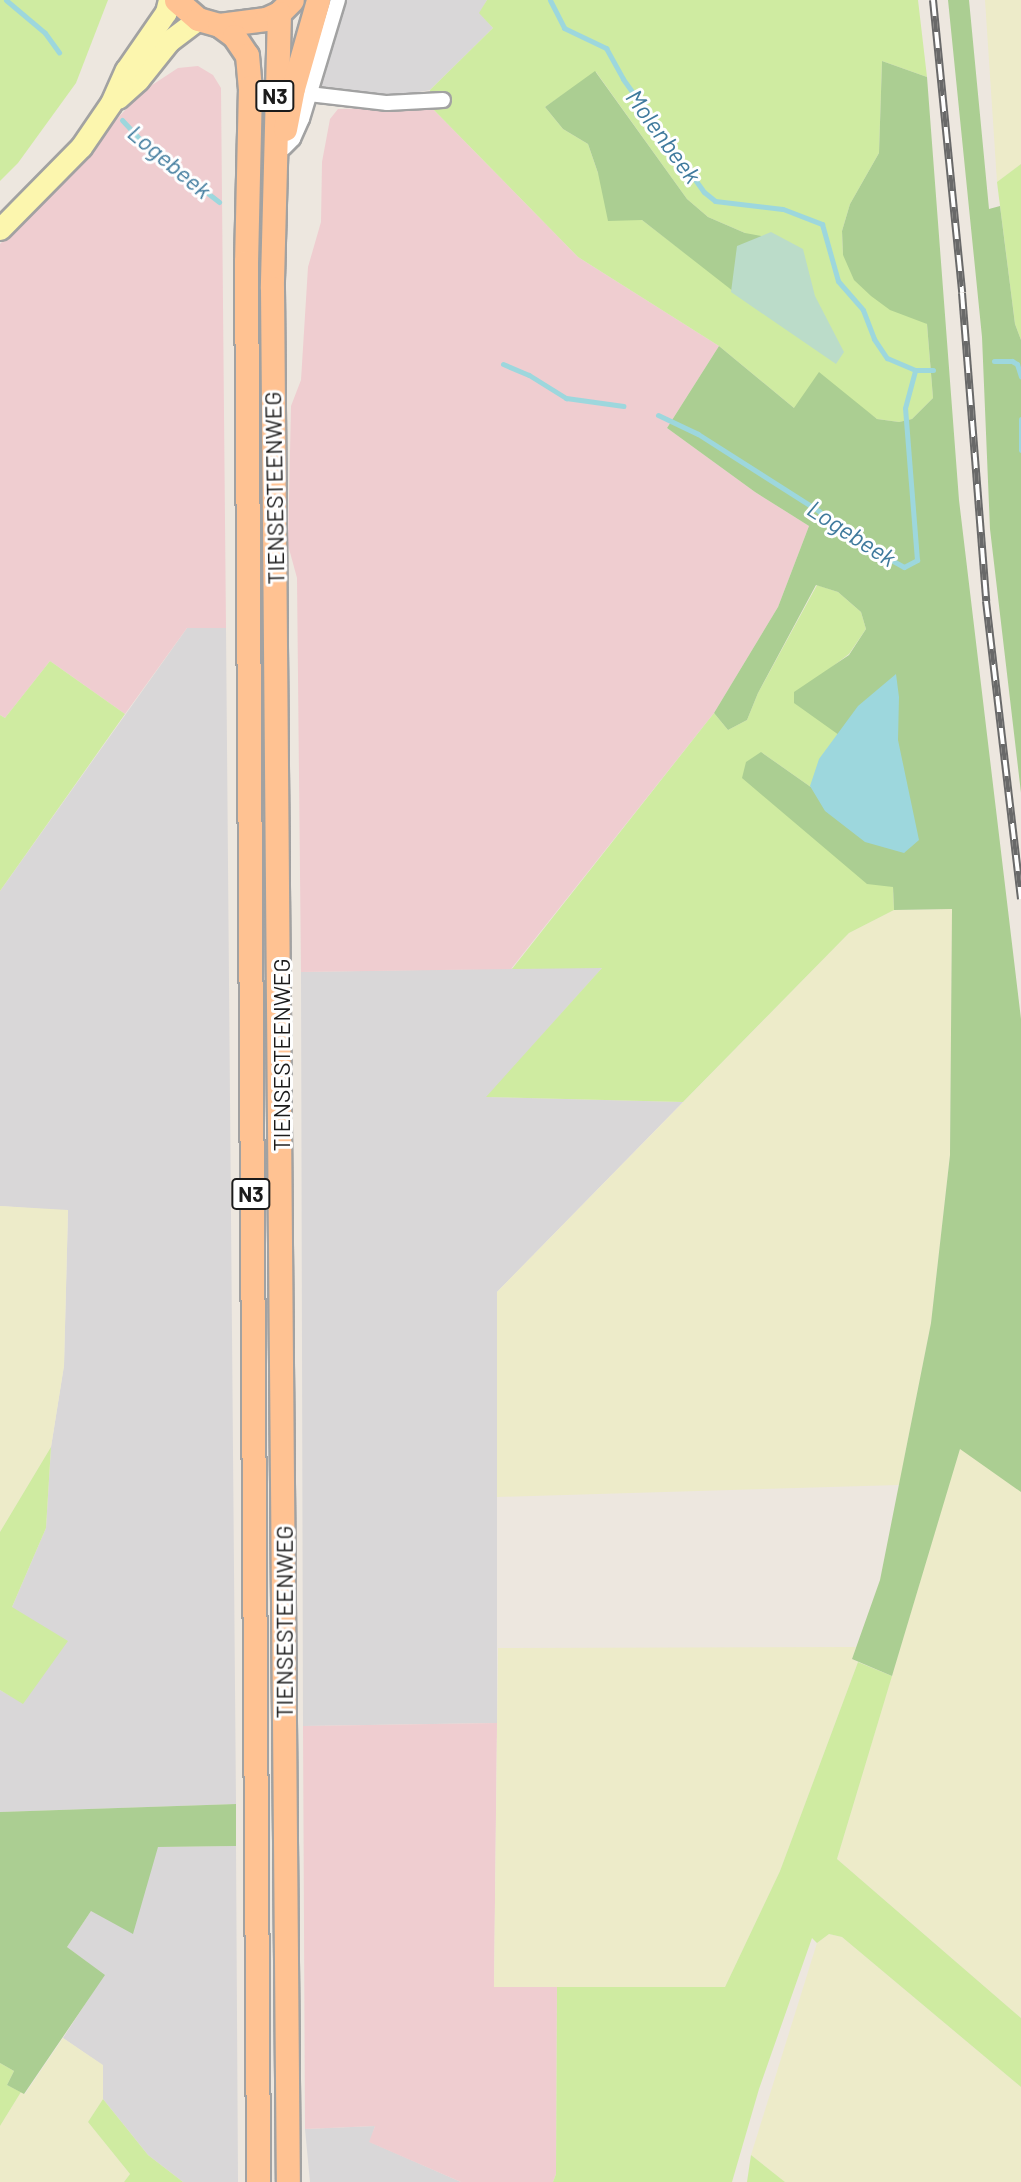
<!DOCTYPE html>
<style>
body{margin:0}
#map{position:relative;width:1021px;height:2182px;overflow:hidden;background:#ede7df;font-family:Barlow,sans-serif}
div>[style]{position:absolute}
.residential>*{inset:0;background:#d9d7d8}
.commercial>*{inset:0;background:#efcdd0}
.farmland>*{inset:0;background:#edebc9}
.grass>*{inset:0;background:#cfeba1}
.forest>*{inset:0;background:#abce92}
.wetland>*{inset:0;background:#bbdcc9}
.water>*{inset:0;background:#9dd7dd}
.stream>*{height:5px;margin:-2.5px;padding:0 2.5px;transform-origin:2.5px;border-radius:2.5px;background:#9dd7dd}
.roads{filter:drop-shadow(2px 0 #a2a2a2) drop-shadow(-2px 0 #a2a2a2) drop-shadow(0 2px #a2a2a2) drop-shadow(0 -2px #a2a2a2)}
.street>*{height:14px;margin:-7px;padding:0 7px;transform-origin:7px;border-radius:7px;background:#fff}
.secondary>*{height:21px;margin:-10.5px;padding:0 10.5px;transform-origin:10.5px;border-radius:10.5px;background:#fcf6ae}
.primary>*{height:23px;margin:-11.5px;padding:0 11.5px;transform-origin:11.5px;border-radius:11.5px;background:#ffc292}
.rail>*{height:8px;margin-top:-4px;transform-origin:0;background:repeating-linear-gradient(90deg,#fff 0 16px,#696969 0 32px);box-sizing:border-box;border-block:2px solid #696969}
span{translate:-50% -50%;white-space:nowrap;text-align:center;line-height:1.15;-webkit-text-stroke:6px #fff;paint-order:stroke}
.shield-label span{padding:2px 5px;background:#fff;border:2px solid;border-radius:5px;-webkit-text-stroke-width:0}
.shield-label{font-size:21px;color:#1b1b1b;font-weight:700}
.street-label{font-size:23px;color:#1b1b1b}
.water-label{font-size:24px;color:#3f7a9d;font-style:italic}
</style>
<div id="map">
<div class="residential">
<i style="clip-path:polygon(343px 0,487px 0,480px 13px,493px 28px,430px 90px,392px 97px,337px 91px,322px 87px,317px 75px)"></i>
<i style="clip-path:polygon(187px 628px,226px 628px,236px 1804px,0 1812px,0 1690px,23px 1703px,12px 1607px,46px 1528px,51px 1447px,64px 1365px,68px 1211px,0 1206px,0 891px)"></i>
<i style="clip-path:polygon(603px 967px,487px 1097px,683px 1102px,497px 1292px,497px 1723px,303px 1726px,301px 972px)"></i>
<i style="clip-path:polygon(236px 1846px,238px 2182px,183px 2182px,148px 2155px,103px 2099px,102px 2065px,63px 2038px,104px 1975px,67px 1947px,91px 1911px,158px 1847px)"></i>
<i style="clip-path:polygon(375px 2126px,370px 2142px,461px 2182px,310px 2182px,305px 2129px)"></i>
</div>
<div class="commercial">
<i style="clip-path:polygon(198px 66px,213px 75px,221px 88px,226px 628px,187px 628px,125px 714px,50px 661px,5px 718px,0 715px,0 244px,143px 91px,178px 68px)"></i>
<i style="clip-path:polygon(431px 107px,578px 257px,719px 346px,667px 428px,755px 492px,809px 526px,778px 607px,714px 713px,511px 969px,301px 972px,297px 578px,288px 545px,291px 406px,301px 380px,308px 267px,321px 222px,322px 162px,330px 119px,338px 109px)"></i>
<i style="clip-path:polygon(497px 1723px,494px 1987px,557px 1987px,556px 2174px,553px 2182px,461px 2182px,369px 2142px,375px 2126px,305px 2129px,303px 1726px)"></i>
</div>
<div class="farmland">
<i style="clip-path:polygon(985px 0,1021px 0,1021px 164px,997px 182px)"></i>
<i style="clip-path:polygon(952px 909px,950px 1155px,931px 1323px,899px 1485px,497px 1497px,497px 1292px,849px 933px,894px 910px)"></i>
<i style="clip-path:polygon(0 1206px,68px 1210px,64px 1366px,51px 1447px,0 1532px)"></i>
<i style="clip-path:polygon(960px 1448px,1021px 1492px,1021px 2018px,837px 1859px)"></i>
<i style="clip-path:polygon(856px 1647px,852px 1659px,858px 1662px,780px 1871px,725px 1987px,494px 1987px,498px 1648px)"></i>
<i style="clip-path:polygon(829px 1934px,842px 1937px,1021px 2087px,1021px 2182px,785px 2182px,751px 2155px,817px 1943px)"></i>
<i style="clip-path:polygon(63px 2038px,103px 2065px,103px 2099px,88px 2122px,130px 2174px,124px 2182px,0 2182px,0 2126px,21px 2092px,25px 2094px)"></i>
</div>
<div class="grass">
<i style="clip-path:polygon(0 0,108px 0,76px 83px,18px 163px,0 181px)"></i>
<i style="clip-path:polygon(evenodd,487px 0,918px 0,927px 77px,882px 61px,879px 153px,850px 204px,842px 231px,843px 255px,927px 324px,933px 398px,912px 419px,899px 422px,877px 419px,858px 405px,794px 408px,719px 346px,578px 257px,431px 107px,430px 90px,493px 28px,479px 13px,487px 0,596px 72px,687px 199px,708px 217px,745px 233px,685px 253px,642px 220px,598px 173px,588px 144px,563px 129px,545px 107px,596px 72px)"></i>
<i style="clip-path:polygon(1021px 164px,1021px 340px,1015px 324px,997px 182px)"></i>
<i style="clip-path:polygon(817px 585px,838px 592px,861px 612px,866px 629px,849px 654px,824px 673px,881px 765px,842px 809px,761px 752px,893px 887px,894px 910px,849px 933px,683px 1102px,486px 1097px,602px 968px,512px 969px,714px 713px,728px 730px,747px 720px,758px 693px)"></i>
<i style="clip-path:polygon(50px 661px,125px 714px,0 891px,0 715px,5px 718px)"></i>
<i style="clip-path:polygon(51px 1447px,46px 1528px,12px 1607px,68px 1641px,23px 1704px,0 1690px,0 1532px)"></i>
<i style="clip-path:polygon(858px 1662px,892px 1676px,837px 1859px,1021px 2018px,1021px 2087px,842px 1937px,829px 1934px,817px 1943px,812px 1938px,759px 2089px,732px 2182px,553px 2182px,556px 2174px,557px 1987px,725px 1987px,780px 1871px)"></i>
<i style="clip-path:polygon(0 2063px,14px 2071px,7px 2085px,21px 2092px,0 2126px)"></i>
<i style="clip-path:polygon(103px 2099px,148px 2155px,183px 2182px,124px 2182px,130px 2174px,88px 2122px)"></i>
<i style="clip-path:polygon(751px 2155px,785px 2182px,747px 2182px)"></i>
</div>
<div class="forest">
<i style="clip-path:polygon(948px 0,969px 0,989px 209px,1000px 206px,1015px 324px,1021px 340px,1021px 793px,990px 529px,982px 337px)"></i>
<i style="clip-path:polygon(882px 61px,927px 77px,959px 500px,1021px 1019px,1021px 1492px,960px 1449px,892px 1676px,852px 1659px,880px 1580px,931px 1323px,950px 1155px,952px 909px,894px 910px,893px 887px,867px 884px,742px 778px,746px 762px,761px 752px,842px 809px,881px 765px,794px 703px,794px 692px,849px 655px,866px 629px,861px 612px,838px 592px,816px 585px,758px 693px,747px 720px,728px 730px,714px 713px,778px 607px,809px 526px,755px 492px,667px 428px,719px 346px,794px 408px,819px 372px,877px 419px,899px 422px,912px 419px,933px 398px,927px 324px,890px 310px,871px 296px,854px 280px,843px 255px,842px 231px,850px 204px,879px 153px)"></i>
<i style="clip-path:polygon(595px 71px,687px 199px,708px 217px,745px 233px,767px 237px,738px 295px,642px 220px,608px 221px,598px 173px,588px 144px,563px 129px,545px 107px)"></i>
<i style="clip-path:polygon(236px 1804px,236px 1846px,158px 1847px,133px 1934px,91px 1911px,67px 1947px,105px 1975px,24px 2094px,7px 2085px,14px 2071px,0 2063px,0 1812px)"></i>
</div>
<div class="wetland">
<i style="clip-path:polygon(771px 232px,803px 249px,815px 296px,844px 352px,836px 364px,731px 292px,737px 246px)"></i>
</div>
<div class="water">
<i style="clip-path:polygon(896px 674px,899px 697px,898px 740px,919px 840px,904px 853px,865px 842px,825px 811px,810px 786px,819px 759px,858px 706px)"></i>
</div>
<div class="stream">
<i style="left:6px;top:0;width:51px;rotate:40.2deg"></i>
<i style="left:45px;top:33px;width:24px;rotate:54deg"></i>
<i style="left:550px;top:0;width:31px;rotate:63deg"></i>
<i style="left:564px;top:28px;width:47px;rotate:25.5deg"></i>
<i style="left:606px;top:48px;width:35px;rotate:61deg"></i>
<i style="left:623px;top:79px;width:139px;rotate:54.4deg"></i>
<i style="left:704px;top:192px;width:14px;rotate:39deg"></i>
<i style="left:715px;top:201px;width:68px;rotate:6.7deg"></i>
<i style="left:783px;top:209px;width:42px;rotate:21deg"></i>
<i style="left:822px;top:224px;width:59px;rotate:74.3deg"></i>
<i style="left:838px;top:281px;width:38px;rotate:49deg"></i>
<i style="left:863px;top:310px;width:31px;rotate:69deg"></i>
<i style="left:874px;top:339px;width:23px;rotate:56deg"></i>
<i style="left:887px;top:358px;width:30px;rotate:23deg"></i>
<i style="left:915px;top:370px;width:18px"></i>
<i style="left:122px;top:120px;width:33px;rotate:47deg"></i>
<i style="left:144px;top:144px;width:95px;rotate:37.7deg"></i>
<i style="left:994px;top:361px;width:18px"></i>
<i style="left:1012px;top:361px;width:6px;rotate:31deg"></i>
<i style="left:1017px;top:364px;width:13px;rotate:72deg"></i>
<i style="left:503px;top:364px;width:28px;rotate:23deg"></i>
<i style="left:529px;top:375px;width:44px;rotate:31.9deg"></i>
<i style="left:566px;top:398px;width:58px;rotate:8deg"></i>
<i style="left:658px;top:415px;width:44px;rotate:25.4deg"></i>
<i style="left:698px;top:434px;width:143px;rotate:32.5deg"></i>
<i style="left:819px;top:511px;width:30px;rotate:44deg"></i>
<i style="left:841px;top:532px;width:72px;rotate:29.1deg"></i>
<i style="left:904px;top:567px;width:15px;rotate:-28deg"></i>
<i style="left:917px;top:560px;width:152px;rotate:-94.5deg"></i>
<i style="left:905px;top:408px;width:39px;rotate:-75deg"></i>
<i style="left:1021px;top:419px;width:31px;rotate:90deg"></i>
</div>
<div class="roads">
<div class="street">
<i style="left:309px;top:94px;width:79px;rotate:6.6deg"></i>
<i style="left:387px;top:103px;width:56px;rotate:-3.1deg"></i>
<i style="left:284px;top:148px;width:13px;rotate:-45deg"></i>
<i style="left:293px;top:139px;width:22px;rotate:-66deg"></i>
<i style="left:302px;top:119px;width:124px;rotate:-73.2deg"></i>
</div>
<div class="secondary">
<i style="left:118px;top:98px;width:27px;rotate:-42deg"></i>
<i style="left:138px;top:80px;width:50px;rotate:-51.5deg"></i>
<i style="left:169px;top:41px;width:36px;rotate:-37deg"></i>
<i style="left:0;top:229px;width:115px;rotate:-45.4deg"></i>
<i style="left:81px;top:147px;width:53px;rotate:-55.7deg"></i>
<i style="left:111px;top:103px;width:36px;rotate:-66deg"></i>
<i style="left:126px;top:70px;width:70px;rotate:-55.4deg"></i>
<i style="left:166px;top:12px;width:12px;rotate:-76deg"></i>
</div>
<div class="primary">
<i style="left:176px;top:0;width:29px;rotate:41deg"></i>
<i style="left:198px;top:19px;width:22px;rotate:16deg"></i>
<i style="left:219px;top:25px;width:47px;rotate:-7.3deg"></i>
<i style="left:266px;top:19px;width:14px;rotate:-25deg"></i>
<i style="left:279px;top:13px;width:18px;rotate:-45deg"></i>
<i style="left:279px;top:13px;width:275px;rotate:91.5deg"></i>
<i style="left:272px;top:288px;width:1894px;rotate:89.52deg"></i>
<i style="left:219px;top:25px;width:19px;rotate:36deg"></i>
<i style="left:234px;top:36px;width:23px;rotate:56deg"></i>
<i style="left:247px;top:55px;width:32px;rotate:85deg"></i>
<i style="left:250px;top:87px;width:175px;rotate:91.3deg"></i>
<i style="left:246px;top:262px;width:1920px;rotate:89.64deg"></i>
<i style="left:285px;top:129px;width:42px;rotate:-79deg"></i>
<i style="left:293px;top:88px;width:91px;rotate:-74.1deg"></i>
</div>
</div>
<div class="rail">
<i style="left:933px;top:0;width:294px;rotate:84.3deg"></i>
<i style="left:962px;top:293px;width:309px;rotate:85.5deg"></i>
<i style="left:986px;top:601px;width:300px;rotate:83.3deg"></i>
</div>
<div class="shield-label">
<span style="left:275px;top:96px">N3</span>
<span style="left:251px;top:1194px">N3</span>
</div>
<div class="street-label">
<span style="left:274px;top:488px;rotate:-91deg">TIENSESTEENWEG</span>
<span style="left:281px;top:1055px;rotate:-90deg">TIENSESTEENWEG</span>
<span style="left:284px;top:1622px;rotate:-90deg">TIENSESTEENWEG</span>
</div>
<div class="water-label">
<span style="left:664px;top:136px;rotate:54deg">Molenbeek</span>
<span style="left:170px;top:161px;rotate:40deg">Logebeek</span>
<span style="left:852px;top:533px;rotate:33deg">Logebeek</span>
</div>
</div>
